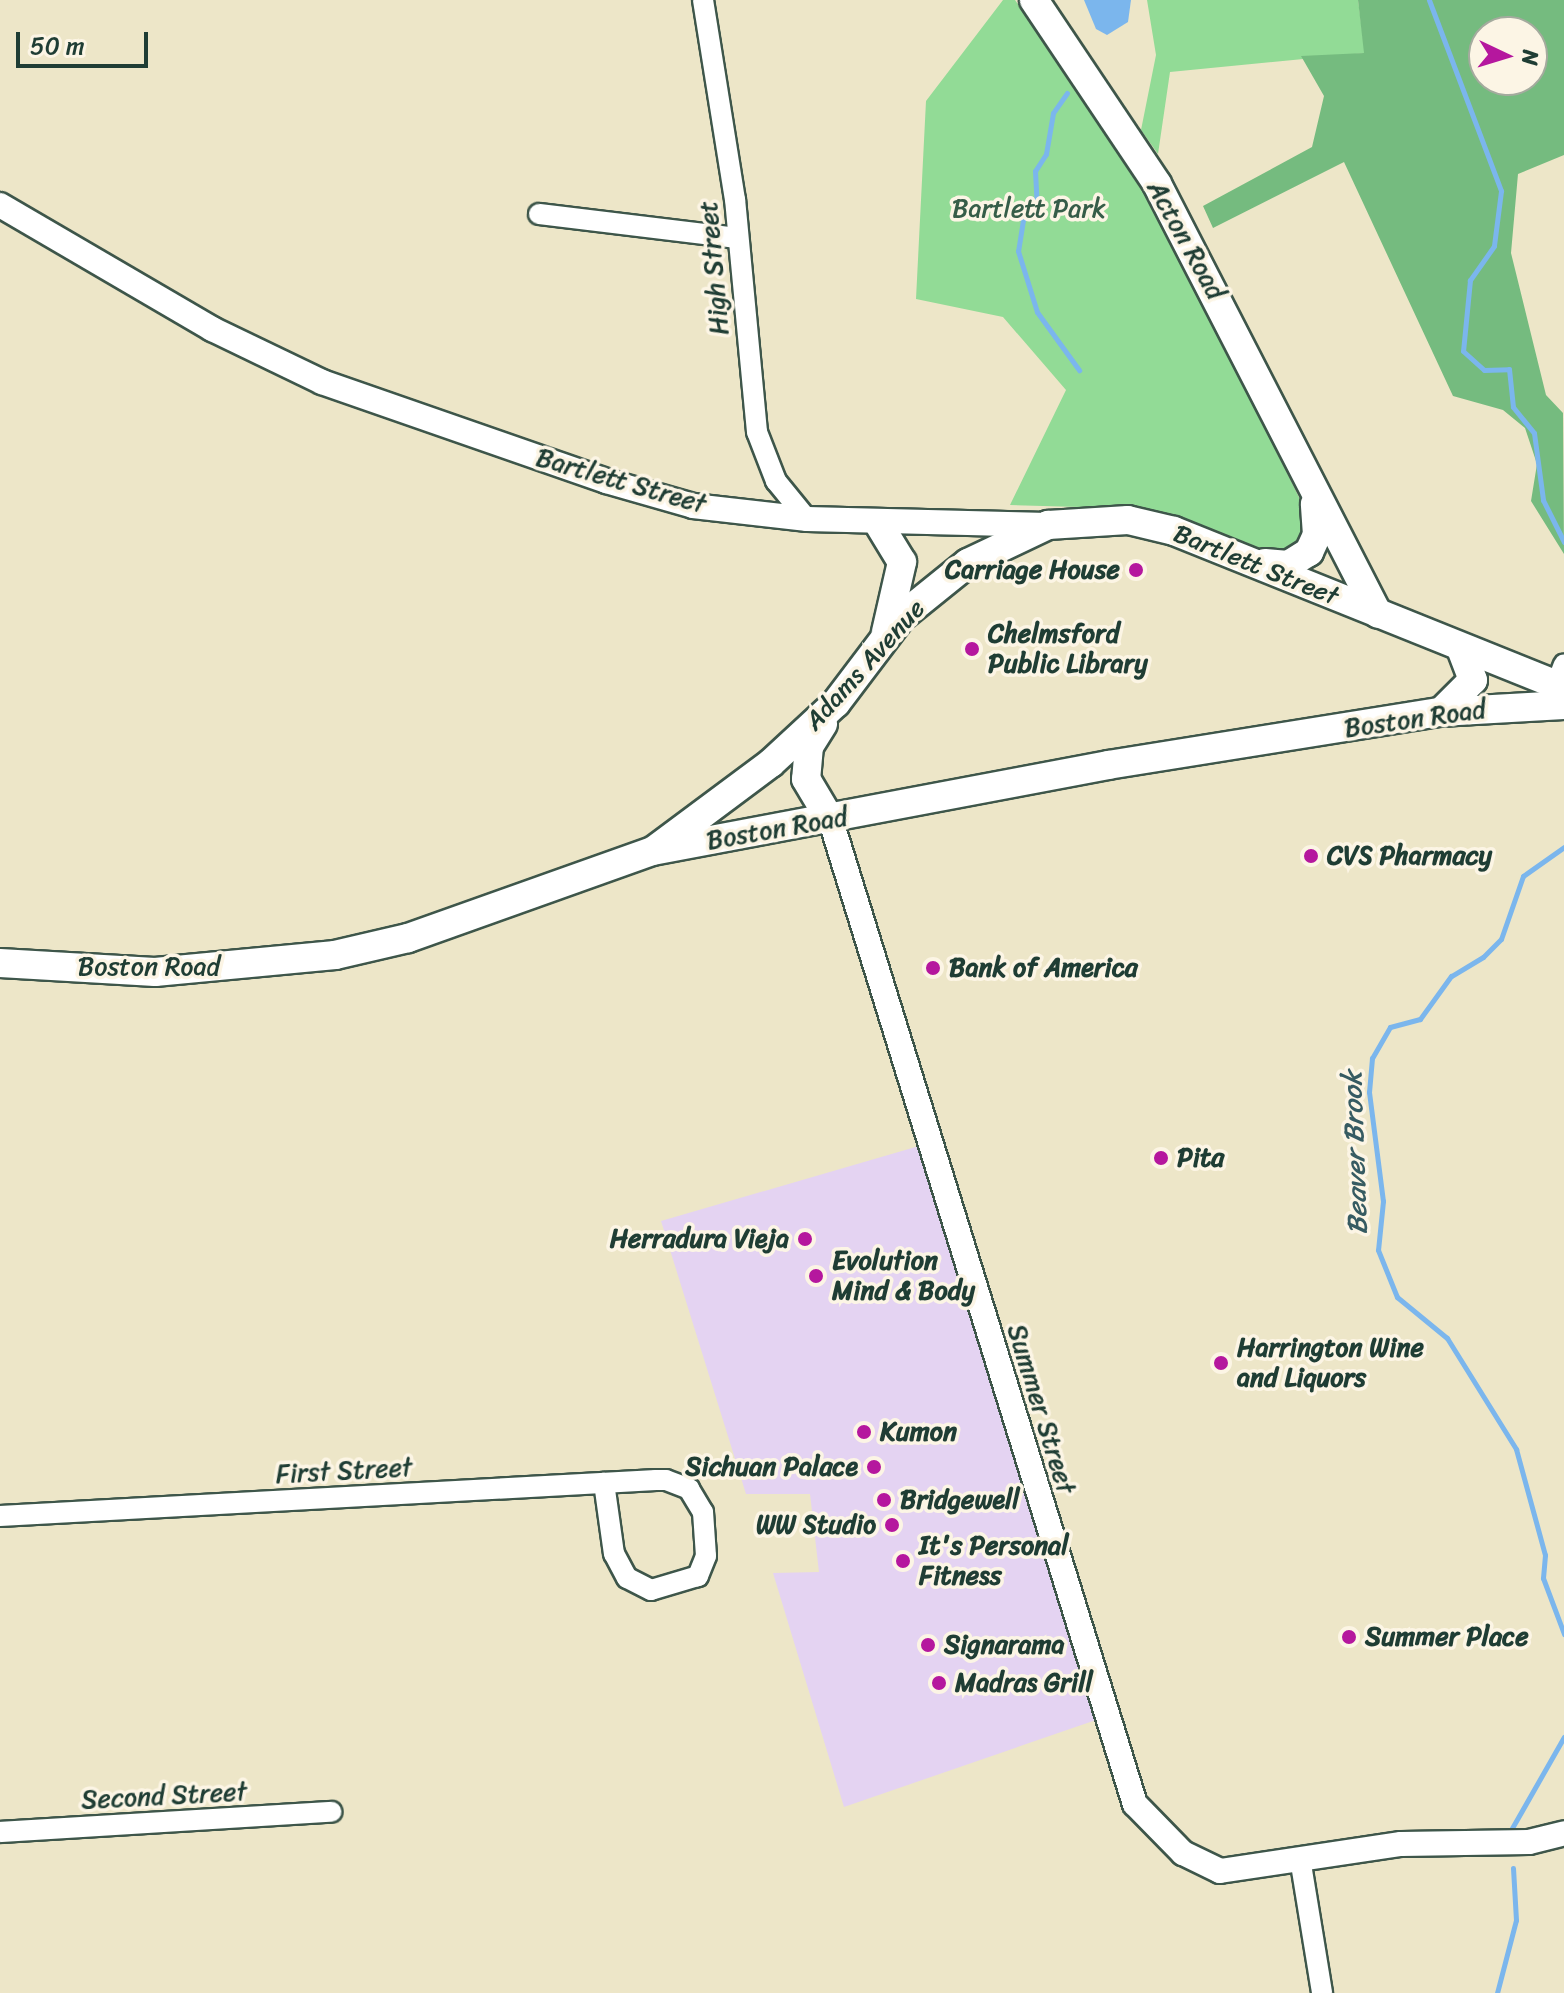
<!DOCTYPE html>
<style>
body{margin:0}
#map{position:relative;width:1564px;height:1993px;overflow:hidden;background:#ede6c8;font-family:Sriracha,sans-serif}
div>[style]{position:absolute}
.built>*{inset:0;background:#e4d3f2}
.green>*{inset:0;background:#92db96}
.forest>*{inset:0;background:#75bb7f}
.water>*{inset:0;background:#7bb6ed}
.stream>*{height:5px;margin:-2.5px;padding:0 2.5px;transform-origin:2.5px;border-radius:2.5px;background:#7bb6ed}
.roads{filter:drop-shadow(2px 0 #3e564a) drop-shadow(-2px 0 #3e564a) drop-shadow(0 2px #3e564a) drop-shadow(0 -2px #3e564a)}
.minor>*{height:20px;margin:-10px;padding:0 10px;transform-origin:10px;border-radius:10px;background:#fff}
.tertiary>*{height:24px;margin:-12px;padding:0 12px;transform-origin:12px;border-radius:12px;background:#fff}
.secondary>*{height:28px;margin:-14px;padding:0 14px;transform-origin:14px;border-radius:14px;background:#fff}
.dots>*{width:22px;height:22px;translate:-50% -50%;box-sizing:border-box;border:4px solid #fcf5e5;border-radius:50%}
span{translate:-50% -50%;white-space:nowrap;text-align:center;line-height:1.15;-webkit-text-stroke:7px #fcf5e5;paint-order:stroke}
.park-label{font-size:26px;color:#365d48}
.street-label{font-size:26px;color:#1f3d34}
.poi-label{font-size:26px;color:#1f3d34;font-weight:700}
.right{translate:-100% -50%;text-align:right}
.left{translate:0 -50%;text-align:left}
.water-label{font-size:28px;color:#365b62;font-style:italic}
.north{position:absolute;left:1468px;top:16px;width:80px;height:80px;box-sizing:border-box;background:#fcf5e5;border:2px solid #a4ab9e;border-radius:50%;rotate:94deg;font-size:22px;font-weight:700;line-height:32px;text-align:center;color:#1f3d34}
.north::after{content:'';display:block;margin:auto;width:28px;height:36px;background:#b5179e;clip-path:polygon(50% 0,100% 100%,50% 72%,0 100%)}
.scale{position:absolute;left:16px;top:32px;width:132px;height:36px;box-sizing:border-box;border:4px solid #1f3d34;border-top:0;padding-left:10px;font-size:24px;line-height:28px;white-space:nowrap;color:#1f3d34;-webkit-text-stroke:6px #fcf5e5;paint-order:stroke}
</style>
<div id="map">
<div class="built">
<i style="clip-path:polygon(919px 1146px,1096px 1720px,844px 1807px,773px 1573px,819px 1572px,810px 1494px,746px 1494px,661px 1221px)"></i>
</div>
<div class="green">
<i style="clip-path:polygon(1003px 0,1015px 0,1127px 160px,1199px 291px,1309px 518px,1292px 554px,1265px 552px,1151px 509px,1010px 505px,1066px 390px,1003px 317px,916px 299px,926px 101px)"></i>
<i style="clip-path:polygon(1147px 0,1358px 0,1365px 53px,1170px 72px,1158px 154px,1141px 130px,1156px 55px)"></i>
</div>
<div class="forest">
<i style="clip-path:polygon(evenodd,1358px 0,1564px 0,1564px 155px,1518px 174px,1511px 253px,1546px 395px,1563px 413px,1564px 554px,1531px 501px,1537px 464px,1525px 428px,1503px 410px,1453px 396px,1344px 162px,1213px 228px,1203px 206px,1312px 147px,1324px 96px,1301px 56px,1364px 53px,1358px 0,1484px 32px,1532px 32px,1532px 80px,1484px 80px,1484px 32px)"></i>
</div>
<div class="water">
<i style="clip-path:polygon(1084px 0,1131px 0,1128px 22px,1107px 35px,1096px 29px)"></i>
</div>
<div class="stream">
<i style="left:1429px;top:0;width:204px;rotate:69.3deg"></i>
<i style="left:1501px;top:191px;width:55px;rotate:97.3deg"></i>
<i style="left:1494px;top:246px;width:42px;rotate:125.2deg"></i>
<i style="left:1470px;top:280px;width:71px;rotate:95.6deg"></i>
<i style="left:1463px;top:351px;width:28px;rotate:42deg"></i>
<i style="left:1484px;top:370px;width:25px;rotate:-2deg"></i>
<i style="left:1509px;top:369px;width:38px;rotate:84deg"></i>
<i style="left:1513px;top:407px;width:33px;rotate:51deg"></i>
<i style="left:1534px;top:433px;width:68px;rotate:82.3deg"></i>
<i style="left:1543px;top:500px;width:47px;rotate:63.4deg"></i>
<i style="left:1067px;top:93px;width:24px;rotate:125deg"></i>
<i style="left:1053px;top:113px;width:42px;rotate:99.7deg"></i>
<i style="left:1046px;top:154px;width:20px;rotate:123deg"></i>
<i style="left:1035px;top:171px;width:33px;rotate:87deg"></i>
<i style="left:1037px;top:204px;width:21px;rotate:131deg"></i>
<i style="left:1023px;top:220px;width:31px;rotate:99deg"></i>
<i style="left:1018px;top:251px;width:64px;rotate:72.7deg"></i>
<i style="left:1037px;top:312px;width:72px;rotate:54.1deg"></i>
<i style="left:1564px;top:847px;width:50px;rotate:144.7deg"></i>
<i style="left:1523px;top:876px;width:67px;rotate:109.2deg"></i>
<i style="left:1501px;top:939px;width:25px;rotate:135deg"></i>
<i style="left:1483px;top:957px;width:37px;rotate:149deg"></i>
<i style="left:1451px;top:976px;width:53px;rotate:125.8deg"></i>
<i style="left:1420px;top:1019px;width:31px;rotate:165deg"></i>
<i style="left:1390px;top:1027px;width:36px;rotate:120deg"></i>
<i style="left:1372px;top:1058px;width:34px;rotate:95deg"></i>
<i style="left:1369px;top:1092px;width:110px;rotate:82.7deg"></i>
<i style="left:1383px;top:1201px;width:49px;rotate:95.8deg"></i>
<i style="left:1378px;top:1250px;width:51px;rotate:68deg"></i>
<i style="left:1397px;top:1297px;width:65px;rotate:39.4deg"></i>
<i style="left:1447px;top:1338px;width:131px;rotate:58.1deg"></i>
<i style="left:1516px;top:1449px;width:110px;rotate:74.7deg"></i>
<i style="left:1545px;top:1555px;width:23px;rotate:95deg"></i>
<i style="left:1543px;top:1578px;width:60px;rotate:69.4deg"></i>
<i style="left:1512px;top:1828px;width:105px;rotate:-60.3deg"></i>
<i style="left:1497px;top:1993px;width:75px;rotate:-75.4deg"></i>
<i style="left:1516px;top:1920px;width:52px;rotate:-93.3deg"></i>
</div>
<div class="roads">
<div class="minor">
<i style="left:703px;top:0;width:202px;rotate:80.9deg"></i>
<i style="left:735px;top:199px;width:234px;rotate:84.6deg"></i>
<i style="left:757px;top:432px;width:53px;rotate:68.8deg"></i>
<i style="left:776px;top:481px;width:49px;rotate:50.8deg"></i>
<i style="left:539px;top:214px;width:200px;rotate:6.9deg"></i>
<i style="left:1556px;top:685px;width:22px;rotate:-69deg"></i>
<i style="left:0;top:1516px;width:657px;rotate:-3.14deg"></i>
<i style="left:656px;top:1480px;width:10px"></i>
<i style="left:666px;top:1480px;width:25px;rotate:21deg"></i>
<i style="left:689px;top:1489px;width:27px;rotate:59deg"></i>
<i style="left:703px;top:1512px;width:44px;rotate:86.1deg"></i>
<i style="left:706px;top:1556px;width:22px;rotate:112deg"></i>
<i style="left:698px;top:1576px;width:49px;rotate:163.4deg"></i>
<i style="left:651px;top:1590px;width:27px;rotate:-153deg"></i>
<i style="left:627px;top:1578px;width:27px;rotate:-118deg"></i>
<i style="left:614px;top:1554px;width:72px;rotate:-98deg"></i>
<i style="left:0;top:1832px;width:332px;rotate:-3.5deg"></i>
<i style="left:1300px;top:1858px;width:137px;rotate:80.7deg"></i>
</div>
<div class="tertiary">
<i style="left:0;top:205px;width:246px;rotate:30.3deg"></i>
<i style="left:212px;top:329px;width:122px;rotate:25.7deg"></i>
<i style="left:322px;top:382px;width:301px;rotate:19.2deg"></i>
<i style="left:606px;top:481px;width:91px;rotate:16deg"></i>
<i style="left:693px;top:506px;width:115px;rotate:6.5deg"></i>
<i style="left:807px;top:519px;width:241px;rotate:1.4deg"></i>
<i style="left:831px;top:821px;width:1029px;rotate:72.82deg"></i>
<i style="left:1135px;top:1804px;width:69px;rotate:45.6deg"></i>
<i style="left:1183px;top:1853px;width:41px;rotate:25.9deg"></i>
<i style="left:1220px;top:1871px;width:183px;rotate:-8.5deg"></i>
<i style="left:1401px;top:1844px;width:128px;rotate:-0.9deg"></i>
<i style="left:1529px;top:1842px;width:36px;rotate:-14deg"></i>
</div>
<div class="secondary">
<i style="left:1034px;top:0;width:221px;rotate:56.2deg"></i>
<i style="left:1157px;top:184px;width:483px;rotate:62.8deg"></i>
<i style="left:880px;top:526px;width:42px;rotate:58.6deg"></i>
<i style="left:902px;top:562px;width:72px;rotate:102.9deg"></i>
<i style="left:1265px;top:563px;width:23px;rotate:5deg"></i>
<i style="left:1288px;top:565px;width:25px;rotate:-32deg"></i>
<i style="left:1309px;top:552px;width:19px;rotate:-65deg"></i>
<i style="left:1317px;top:535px;width:31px;rotate:-94deg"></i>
<i style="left:1441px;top:712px;width:45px;rotate:-45deg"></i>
<i style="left:1473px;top:680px;width:31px;rotate:-111deg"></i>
<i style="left:823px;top:724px;width:26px;rotate:122deg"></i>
<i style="left:809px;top:746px;width:33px;rotate:95deg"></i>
<i style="left:806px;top:779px;width:49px;rotate:59.2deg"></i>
<i style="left:657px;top:848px;width:142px;rotate:-36.7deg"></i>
<i style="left:771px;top:763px;width:88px;rotate:-42.7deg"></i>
<i style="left:836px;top:703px;width:108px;rotate:-52.9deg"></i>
<i style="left:901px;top:617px;width:86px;rotate:-38.9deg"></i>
<i style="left:968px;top:563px;width:89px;rotate:-25.4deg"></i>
<i style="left:1048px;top:525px;width:80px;rotate:-3.6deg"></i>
<i style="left:1128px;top:520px;width:47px;rotate:13.4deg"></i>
<i style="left:1174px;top:531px;width:420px;rotate:21.9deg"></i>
<i style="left:0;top:963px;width:155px;rotate:3.3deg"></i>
<i style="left:155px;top:972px;width:181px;rotate:-5.4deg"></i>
<i style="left:335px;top:955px;width:75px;rotate:-13.1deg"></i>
<i style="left:408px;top:938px;width:260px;rotate:-19.6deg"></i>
<i style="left:653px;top:851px;width:463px;rotate:-10.7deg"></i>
<i style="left:1108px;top:765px;width:336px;rotate:-9.1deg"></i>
<i style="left:1440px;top:712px;width:124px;rotate:-3.2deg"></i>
</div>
</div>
<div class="dots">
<i style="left:1136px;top:570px;background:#b5179e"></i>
<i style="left:972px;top:649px;background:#b5179e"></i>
<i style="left:1311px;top:856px;background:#b5179e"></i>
<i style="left:933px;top:968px;background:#b5179e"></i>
<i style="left:1161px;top:1158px;background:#b5179e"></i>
<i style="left:805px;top:1239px;background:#b5179e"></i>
<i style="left:816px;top:1276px;background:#b5179e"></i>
<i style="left:1221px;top:1363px;background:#b5179e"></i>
<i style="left:864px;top:1432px;background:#b5179e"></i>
<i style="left:874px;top:1467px;background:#b5179e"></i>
<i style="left:884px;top:1500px;background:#b5179e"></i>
<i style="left:892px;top:1525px;background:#b5179e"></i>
<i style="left:903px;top:1561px;background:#b5179e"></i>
<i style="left:1349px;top:1637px;background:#b5179e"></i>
<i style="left:928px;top:1645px;background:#b5179e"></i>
<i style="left:939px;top:1683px;background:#b5179e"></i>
</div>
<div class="park-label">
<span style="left:1029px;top:209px">Bartlett Park</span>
</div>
<div class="street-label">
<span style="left:1186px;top:240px;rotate:61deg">Acton Road</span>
<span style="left:714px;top:268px;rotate:-95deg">High Street</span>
<span style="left:621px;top:481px;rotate:16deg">Bartlett Street</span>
<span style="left:1256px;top:565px;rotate:22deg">Bartlett Street</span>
<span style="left:865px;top:665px;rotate:-48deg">Adams Avenue</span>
<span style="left:1415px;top:719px;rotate:-8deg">Boston Road</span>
<span style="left:777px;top:829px;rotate:-10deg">Boston Road</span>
<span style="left:149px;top:967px">Boston Road</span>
<span style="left:1041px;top:1409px;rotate:73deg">Summer Street</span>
<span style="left:344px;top:1471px;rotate:-3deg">First Street</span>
<span style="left:164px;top:1796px;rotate:-3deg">Second Street</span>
</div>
<div class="poi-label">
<span class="right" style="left:1120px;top:570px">Carriage House</span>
<span class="left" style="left:988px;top:649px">Chelmsford<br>Public Library</span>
<span class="left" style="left:1327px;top:856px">CVS Pharmacy</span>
<span class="left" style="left:949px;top:968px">Bank of America</span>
<span class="left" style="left:1177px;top:1158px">Pita</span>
<span class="right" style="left:789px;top:1239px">Herradura Vieja</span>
<span class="left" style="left:832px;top:1276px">Evolution<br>Mind &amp; Body</span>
<span class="left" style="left:1237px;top:1363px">Harrington Wine<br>and Liquors</span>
<span class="left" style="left:880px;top:1432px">Kumon</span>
<span class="right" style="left:858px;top:1467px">Sichuan Palace</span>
<span class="left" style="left:900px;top:1500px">Bridgewell</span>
<span class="right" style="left:876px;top:1525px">WW Studio</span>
<span class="left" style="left:919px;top:1561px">It's Personal<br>Fitness</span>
<span class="left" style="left:1365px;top:1637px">Summer Place</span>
<span class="left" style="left:944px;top:1645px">Signarama</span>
<span class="left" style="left:955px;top:1683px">Madras Grill</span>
</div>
<div class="water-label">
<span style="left:1355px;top:1153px;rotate:-92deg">Beaver Brook</span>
</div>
<div class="north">N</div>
<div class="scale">50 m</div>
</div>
